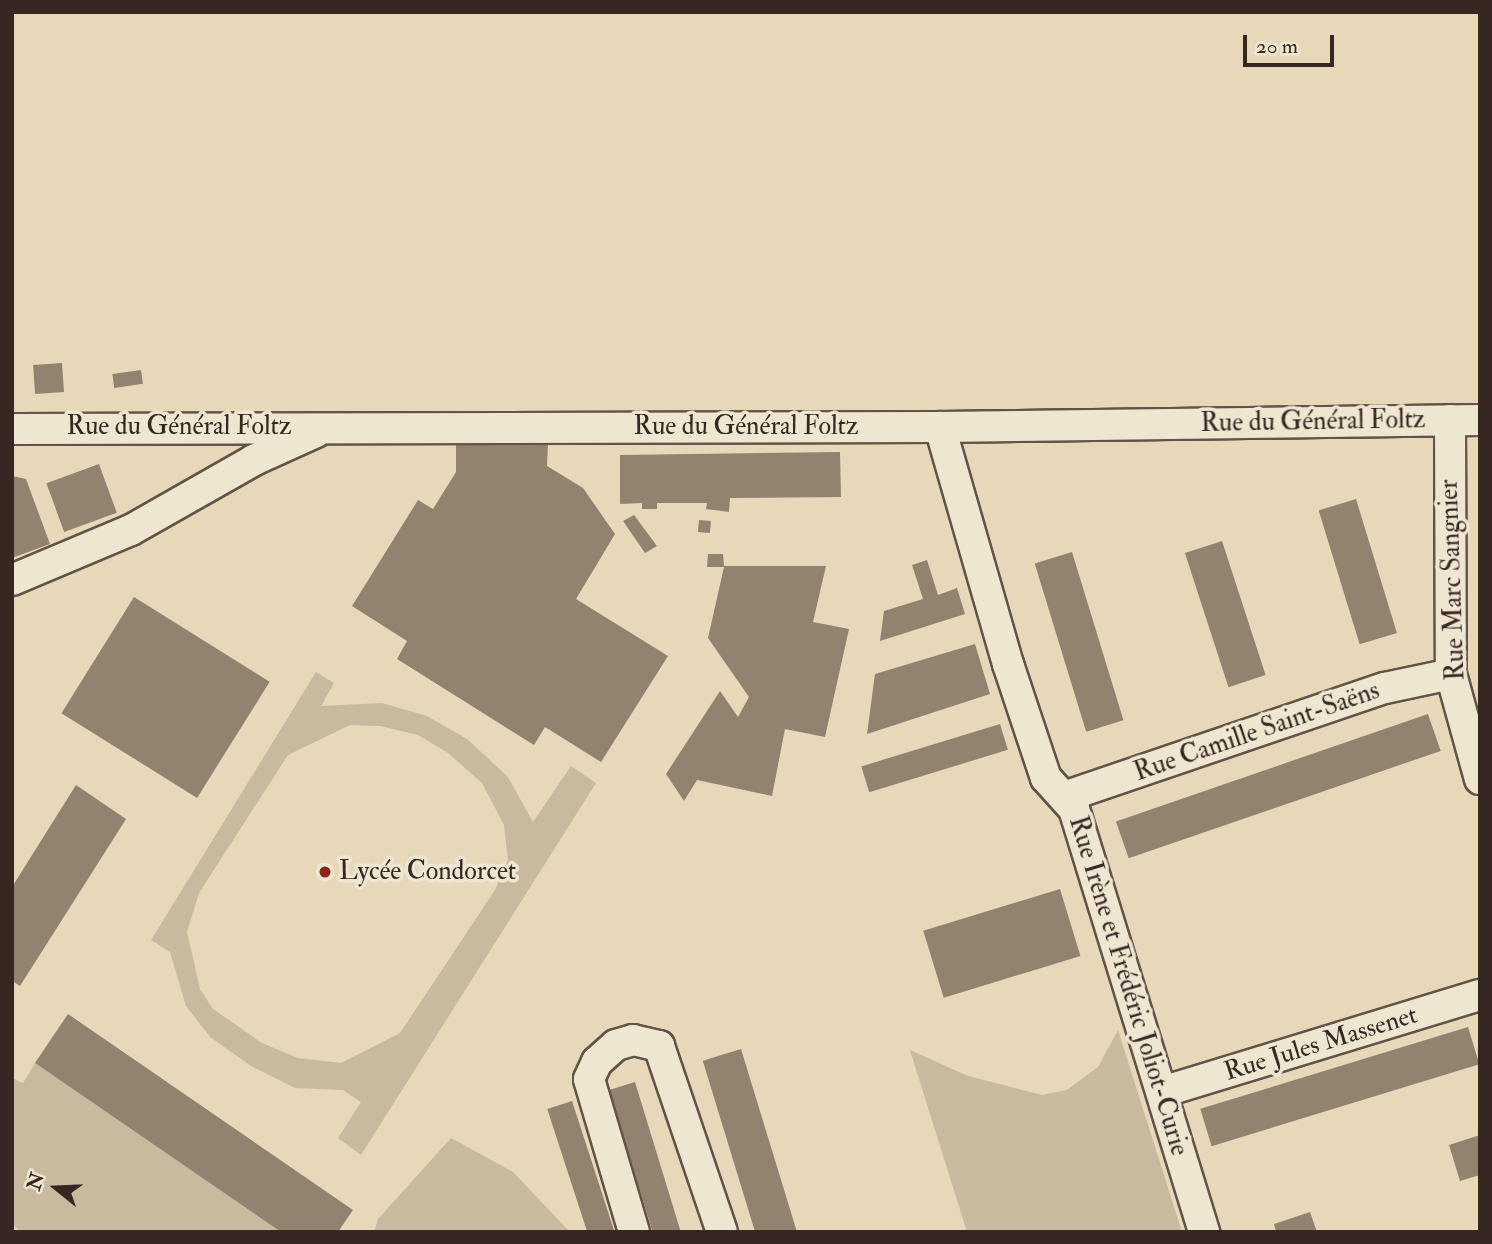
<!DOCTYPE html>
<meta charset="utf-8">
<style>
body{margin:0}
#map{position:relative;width:1492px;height:1244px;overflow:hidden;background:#e6d8b8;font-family:"IM FELL Double Pica",serif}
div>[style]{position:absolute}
.green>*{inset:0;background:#c8ba9e}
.building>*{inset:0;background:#928370;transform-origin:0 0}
.roads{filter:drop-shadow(2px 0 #625348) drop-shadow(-2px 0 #625348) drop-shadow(0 2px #625348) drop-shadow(0 -2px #625348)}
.minor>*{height:30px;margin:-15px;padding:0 15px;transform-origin:15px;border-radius:15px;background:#efe6d1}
.dots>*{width:19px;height:19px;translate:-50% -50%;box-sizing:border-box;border:4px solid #efe6d1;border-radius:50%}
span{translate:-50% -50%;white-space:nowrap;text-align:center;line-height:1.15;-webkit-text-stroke:7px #efe6d1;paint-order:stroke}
.street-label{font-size:26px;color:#362722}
.poi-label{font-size:26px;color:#362722}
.left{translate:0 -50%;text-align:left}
.frame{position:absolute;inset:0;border:14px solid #362722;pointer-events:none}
.north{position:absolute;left:21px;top:1153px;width:70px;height:70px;-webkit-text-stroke:5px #efe6d1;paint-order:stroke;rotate:288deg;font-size:19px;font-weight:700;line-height:28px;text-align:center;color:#362722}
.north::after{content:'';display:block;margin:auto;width:24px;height:32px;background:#362722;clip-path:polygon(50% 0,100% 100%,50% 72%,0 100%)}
.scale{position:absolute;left:1243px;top:35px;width:91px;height:32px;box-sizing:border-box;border:4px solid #362722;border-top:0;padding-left:9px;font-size:21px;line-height:24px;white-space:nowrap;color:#362722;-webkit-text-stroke:5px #efe6d1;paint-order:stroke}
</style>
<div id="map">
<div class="green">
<i style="clip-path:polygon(evenodd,316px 672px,334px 683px,321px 706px,382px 703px,427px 716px,467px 739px,508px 777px,533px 822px,571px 766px,596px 783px,361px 1155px,338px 1138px,361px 1102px,343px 1090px,295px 1088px,251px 1066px,210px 1037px,186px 1006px,170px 952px,151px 940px,316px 672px,350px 725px,380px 726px,418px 735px,448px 753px,482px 783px,504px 825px,508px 860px,495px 890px,400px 1033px,341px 1063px,298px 1058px,262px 1043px,213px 1009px,200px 989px,187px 932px,199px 893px,288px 755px,350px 725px)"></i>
<i style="clip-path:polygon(1118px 1030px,1182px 1232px,967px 1232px,910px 1050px,968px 1076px,1042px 1095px,1067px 1090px,1098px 1067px)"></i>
<i style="clip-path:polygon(35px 1063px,281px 1232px,21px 1232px,12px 1224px,12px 1078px,23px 1083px)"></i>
<i style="clip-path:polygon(451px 1138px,513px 1172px,570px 1232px,374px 1232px,378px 1219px)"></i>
</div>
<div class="building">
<i style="left:62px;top:363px;width:29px;height:29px;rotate:86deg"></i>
<i style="left:141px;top:370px;width:14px;height:29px;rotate:82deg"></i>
<i style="clip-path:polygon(456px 443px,548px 443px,547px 466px,583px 488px,615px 534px,576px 599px,668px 656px,601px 762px,545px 727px,534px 745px,397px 659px,407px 641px,352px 606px,418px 500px,433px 509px,456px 472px)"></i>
<i style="clip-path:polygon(840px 452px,841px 497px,730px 498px,729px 512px,706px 509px,707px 503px,657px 503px,657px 509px,642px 509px,642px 503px,620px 504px,620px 455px)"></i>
<i style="left:99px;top:464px;width:52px;height:56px;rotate:70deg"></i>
<i style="clip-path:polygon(12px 476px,26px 479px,50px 544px,12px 558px)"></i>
<i style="left:1356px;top:499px;width:140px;height:39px;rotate:73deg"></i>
<i style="clip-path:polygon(634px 515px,657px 546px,645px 553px,623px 521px)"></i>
<i style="left:699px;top:520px;width:12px;height:12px;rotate:5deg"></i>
<i style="left:1222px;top:541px;width:141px;height:39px;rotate:72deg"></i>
<i style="left:1072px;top:552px;width:176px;height:39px;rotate:73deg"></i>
<i style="clip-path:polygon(708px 554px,723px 554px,724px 566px,826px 566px,813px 622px,849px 629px,825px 737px,785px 729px,772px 796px,697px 780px,684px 801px,666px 774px,720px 691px,738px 717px,749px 697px,708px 638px,724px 567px,707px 567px)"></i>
<i style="clip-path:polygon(927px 560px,938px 595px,957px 588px,965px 614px,880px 641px,884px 611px,923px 599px,912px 565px)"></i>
<i style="left:134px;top:597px;width:160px;height:137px;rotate:32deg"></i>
<i style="clip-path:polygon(975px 644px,990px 694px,867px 734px,875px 674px)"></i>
<i style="left:1428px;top:714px;width:39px;height:330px;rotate:71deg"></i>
<i style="left:1000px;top:724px;width:27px;height:145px;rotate:73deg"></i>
<i style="clip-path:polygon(76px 785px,126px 819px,20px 986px,12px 981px,12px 887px)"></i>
<i style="left:1060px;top:889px;width:70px;height:143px;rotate:73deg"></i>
<i style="clip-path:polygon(68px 1014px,353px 1210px,338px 1232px,281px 1232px,35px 1063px)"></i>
<i style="left:1468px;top:1027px;width:39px;height:280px;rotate:73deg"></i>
<i style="left:741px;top:1049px;width:192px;height:40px;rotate:73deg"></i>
<i style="left:635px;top:1082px;width:157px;height:27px;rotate:73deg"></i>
<i style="left:572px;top:1101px;width:138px;height:26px;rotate:72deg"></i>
<i style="clip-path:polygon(1480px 1135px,1480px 1175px,1460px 1181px,1449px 1145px)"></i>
<i style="clip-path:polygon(1310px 1212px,1317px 1232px,1276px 1232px,1274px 1224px)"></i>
</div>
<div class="roads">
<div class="minor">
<i style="left:1450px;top:420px;width:254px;rotate:89.8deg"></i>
<i style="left:1451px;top:674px;width:109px;rotate:74.6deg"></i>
<i style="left:940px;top:427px;width:247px;rotate:74deg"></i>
<i style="left:1008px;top:664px;width:120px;rotate:71.6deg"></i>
<i style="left:1046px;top:778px;width:42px;rotate:47.9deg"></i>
<i style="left:1074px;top:809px;width:443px;rotate:72.9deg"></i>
<i style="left:12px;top:429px;width:928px;rotate:-0.12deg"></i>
<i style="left:940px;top:427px;width:540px;rotate:-0.74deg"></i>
<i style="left:12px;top:580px;width:129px;rotate:-22.8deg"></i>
<i style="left:131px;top:530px;width:142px;rotate:-29.6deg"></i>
<i style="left:254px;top:460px;width:68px;rotate:-24.3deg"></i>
<i style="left:1064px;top:797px;width:339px;rotate:-18.8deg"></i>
<i style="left:1385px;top:688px;width:67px;rotate:-12deg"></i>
<i style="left:1162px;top:1092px;width:332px;rotate:-17deg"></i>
<i style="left:634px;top:1232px;width:159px;rotate:-106.4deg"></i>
<i style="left:589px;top:1079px;width:19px;rotate:-65deg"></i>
<i style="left:597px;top:1062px;width:25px;rotate:-42deg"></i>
<i style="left:616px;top:1045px;width:18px;rotate:-16deg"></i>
<i style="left:633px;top:1040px;width:27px;rotate:13deg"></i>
<i style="left:659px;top:1046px;width:196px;rotate:71.3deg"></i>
</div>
</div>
<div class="dots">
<i style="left:325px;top:872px;background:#8f2418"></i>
</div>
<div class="street-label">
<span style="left:1313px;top:422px;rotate:-1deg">Rue du Général Foltz</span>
<span style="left:179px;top:427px">Rue du Général Foltz</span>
<span style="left:746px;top:427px">Rue du Général Foltz</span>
<span style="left:1453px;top:580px;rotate:-92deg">Rue Marc Sangnier</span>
<span style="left:1257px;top:732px;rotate:-19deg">Rue Camille Saint-Saëns</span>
<span style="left:1128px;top:986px;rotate:73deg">Rue Irène et Frédéric Joliot-Curie</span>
<span style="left:1321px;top:1044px;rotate:-17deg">Rue Jules Massenet</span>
</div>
<div class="poi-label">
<span class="left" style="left:339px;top:872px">Lycée Condorcet</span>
</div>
<div class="frame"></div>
<div class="north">N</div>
<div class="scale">20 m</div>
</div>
